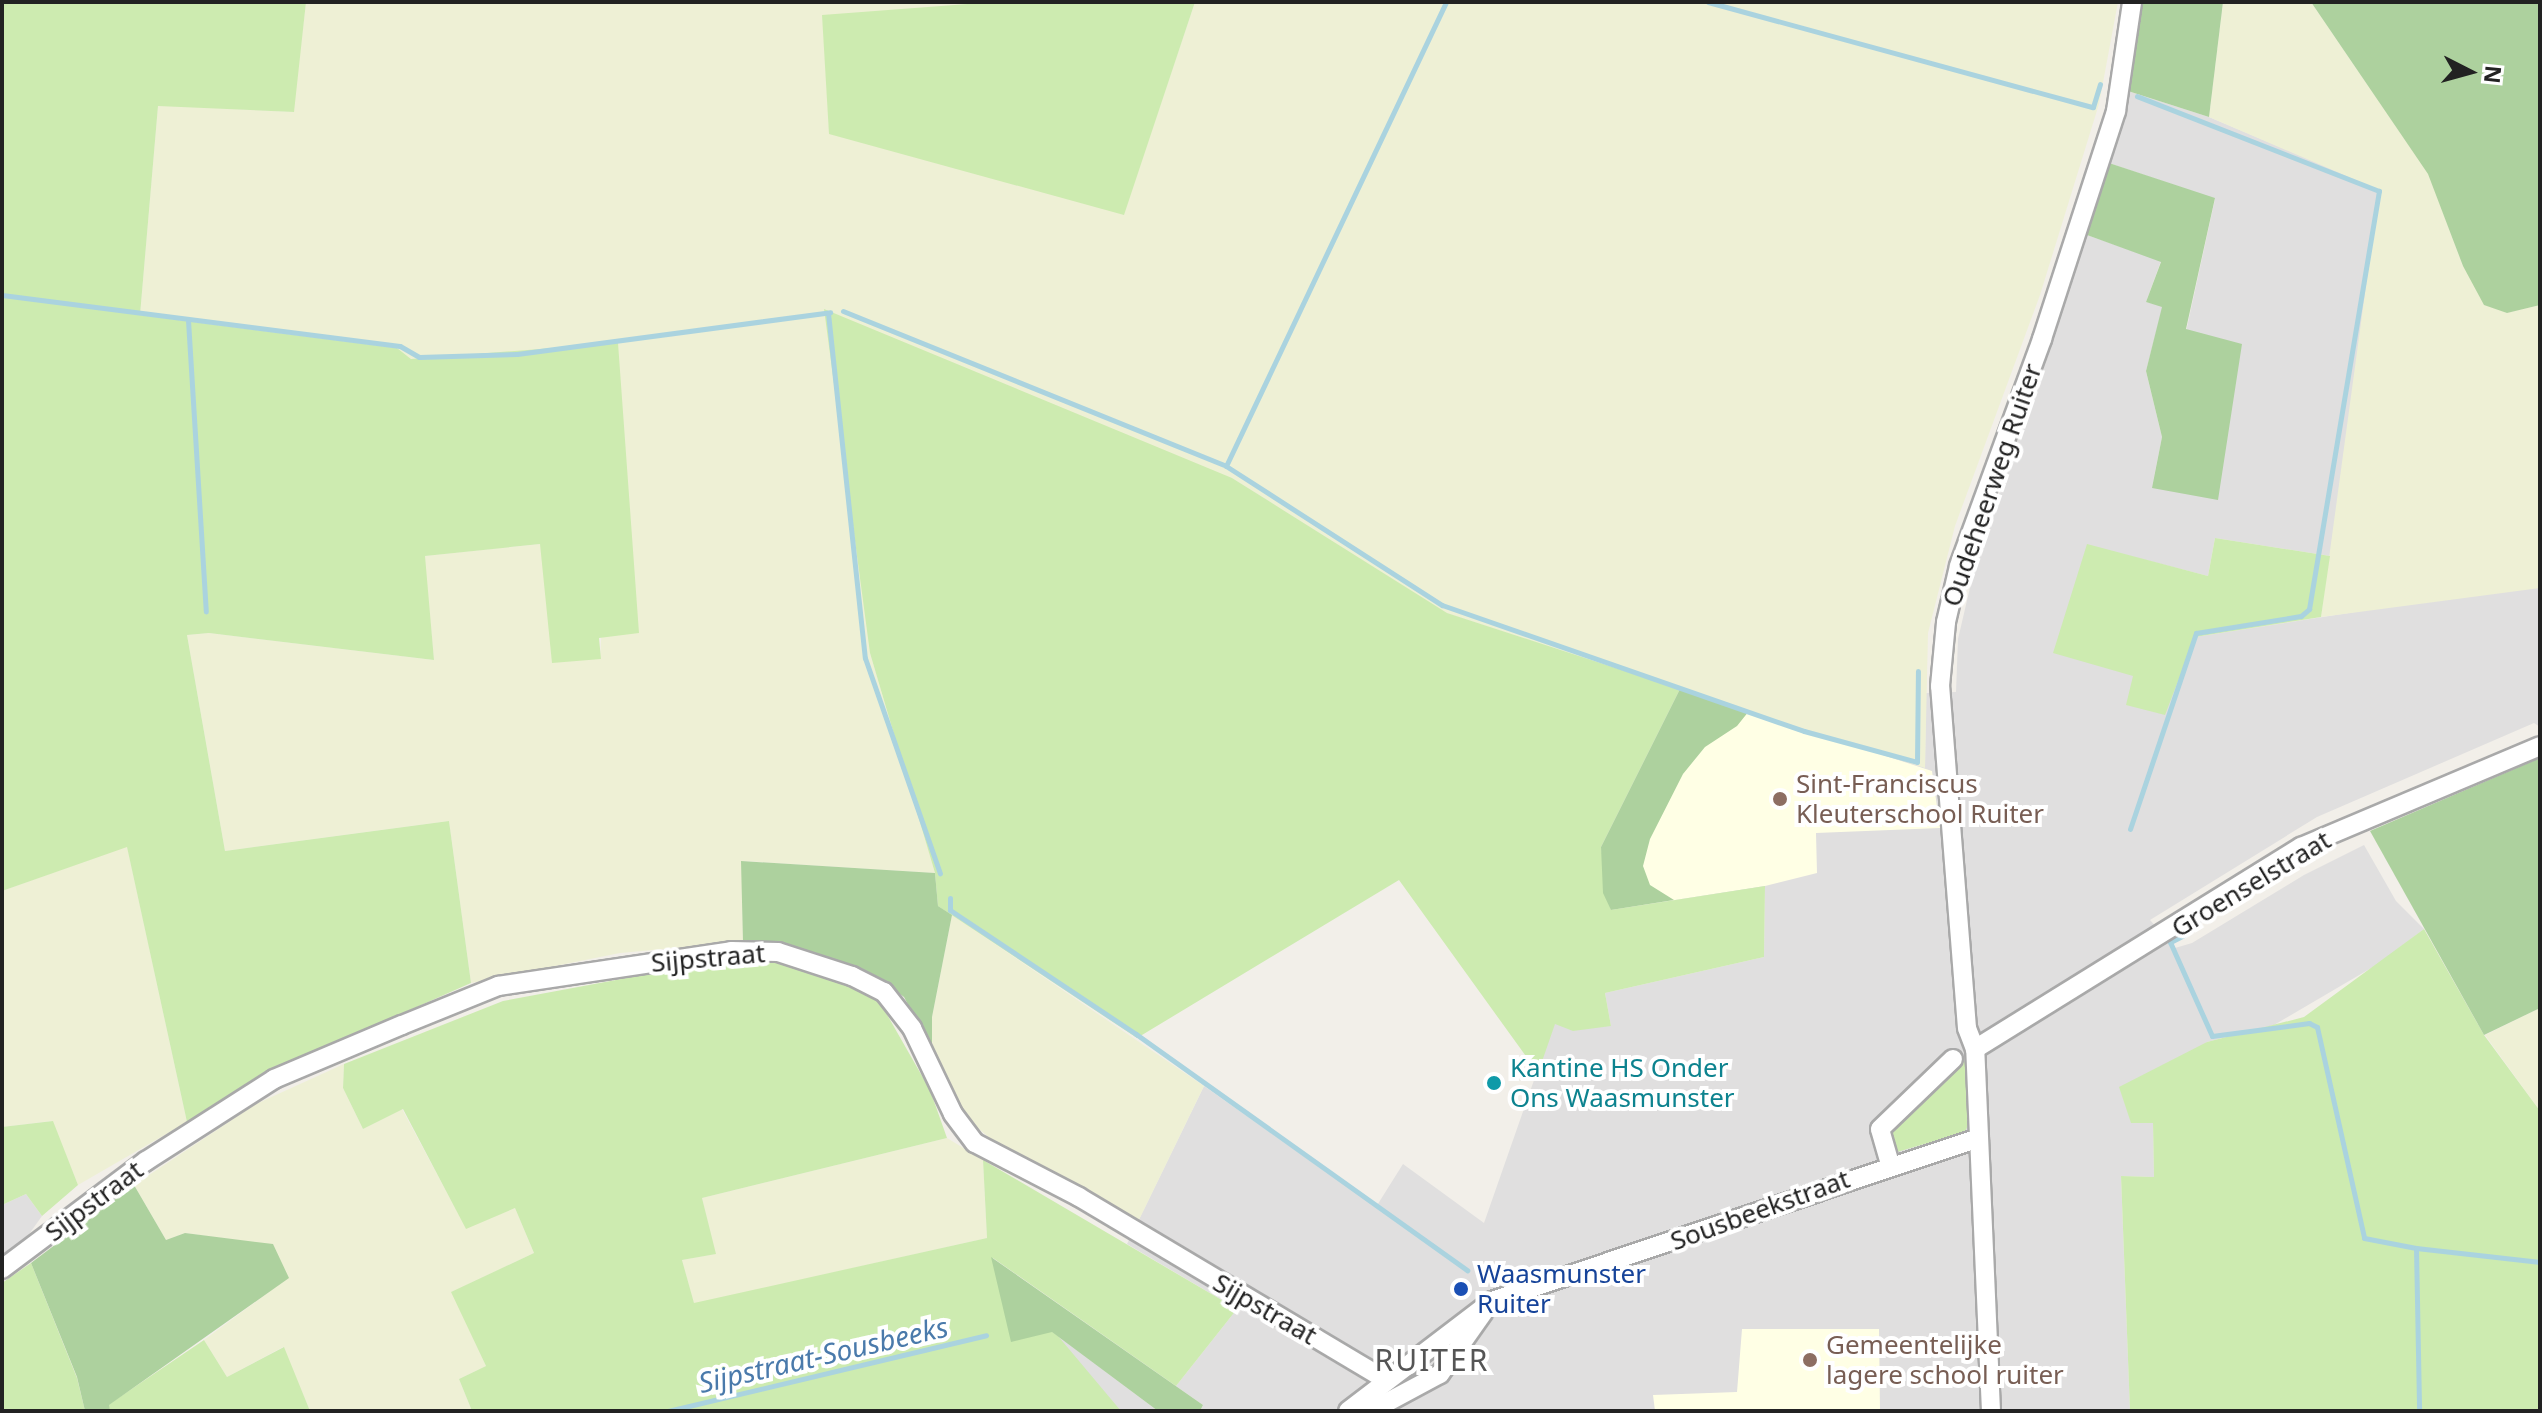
<!DOCTYPE html>
<style>
body{margin:0}
#map{position:relative;width:2542px;height:1413px;overflow:hidden;background:#f2efe9;font-family:"Noto Sans",sans-serif}
div>[style]{position:absolute}
.residential>*{inset:0;background:#e0dfdf}
.education>*{inset:0;background:#ffffe5}
.farmland>*{inset:0;background:#eef0d5}
.grass>*{inset:0;background:#cdebb0}
.forest>*{inset:0;background:#add19e}
.stream>*{height:5px;margin:-2.5px;padding:0 2.5px;transform-origin:2.5px;border-radius:2.5px;background:#aad3df}
.roads{filter:drop-shadow(2px 0 #a9a9a9) drop-shadow(-2px 0 #a9a9a9) drop-shadow(0 2px #a9a9a9) drop-shadow(0 -2px #a9a9a9)}
.minor>*{height:18px;margin:-9px;padding:0 9px;transform-origin:9px;border-radius:9px;background:#fff}
.dots>*{width:22px;height:22px;translate:-50% -50%;box-sizing:border-box;border:4px solid #fff;border-radius:50%}
span{translate:-50% -50%;white-space:nowrap;text-align:center;line-height:1.15;-webkit-text-stroke:8px #fff;paint-order:stroke}
.street-label{font-size:26px;color:#222}
.education-label{font-size:26px;color:#785e54}
.left{translate:0 -50%;text-align:left}
.culture-label{font-size:26px;color:#0d838f}
.transit-label{font-size:26px;color:#164399}
.water-label{font-size:28px;color:#4a7aab;font-style:italic}
.quarter-label{font-size:30px;color:#555;letter-spacing:2px}
.frame{position:absolute;inset:0;border:4px solid #222;pointer-events:none}
.north{position:absolute;left:2430px;top:32px;width:80px;height:80px;-webkit-text-stroke:6px #fff;paint-order:stroke;rotate:96deg;font-size:22px;font-weight:700;line-height:32px;text-align:center;color:#222}
.north::after{content:'';display:block;margin:auto;width:28px;height:36px;background:#222;clip-path:polygon(50% 0,100% 100%,50% 72%,0 100%)}
</style>
<div id="map">
<div class="residential">
<i style="clip-path:polygon(2128px 91px,2209px 117px,2380px 189px,2330px 556px,2215px 538px,2208px 576px,2087px 545px,2195px 637px,2540px 583px,2540px 727px,2534px 723px,2317px 817px,2150px 920px,2175px 948px,2192px 943px,2304px 875px,2364px 845px,2396px 901px,2424px 929px,2378px 964px,2274px 1025px,2207px 1042px,2131px 1123px,2153px 1123px,2154px 1177px,2121px 1176px,2130px 1411px,1200px 1411px,1203px 1405px,1176px 1386px,1237px 1309px,1127px 1244px,1204px 1086px,1376px 1207px,1403px 1164px,1484px 1223px,1554px 1023px,1611px 1026px,1605px 993px,1764px 957px,1765px 887px,1674px 900px,1749px 711px,1925px 767px,1926px 693px,1956px 692px,1958px 639px,1976px 562px,2087px 235px,2161px 261px,2146px 302px,2163px 306px,2146px 371px,2162px 437px,2152px 487px,2215px 199px,2109px 163px)"></i>
<i style="clip-path:polygon(26px 1194px,42px 1216px,17px 1251px,2px 1261px,2px 1205px)"></i>
<i style="clip-path:polygon(1001px 1296px,1058px 1336px,1158px 1411px,1027px 1411px)"></i>
</div>
<div class="education">
<i style="clip-path:polygon(1680px 689px,1932px 771px,1940px 828px,1816px 833px,1817px 873px,1765px 886px,1611px 910px)"></i>
<i style="clip-path:polygon(1742px 1329px,1879px 1329px,1880px 1411px,1655px 1411px,1653px 1395px,1737px 1392px)"></i>
</div>
<div class="farmland">
<i style="clip-path:polygon(306px 2px,994px 2px,1123px 215px,1195px 2px,2118px 2px,2099px 104px,2040px 295px,1955px 526px,1928px 633px,1925px 768px,1446px 613px,1232px 478px,870px 653px,935px 873px,742px 861px,743px 942px,620px 953px,471px 983px,449px 821px,225px 851px,187px 635px,209px 633px,434px 660px,424px 556px,540px 544px,600px 659px,618px 344px,411px 359px,397px 348px,140px 315px,158px 105px,293px 112px)"></i>
<i style="clip-path:polygon(2223px 2px,2311px 2px,2429px 175px,2463px 266px,2506px 313px,2540px 305px,2540px 588px,2321px 617px,2379px 190px,2209px 117px)"></i>
<i style="clip-path:polygon(127px 846px,187px 1122px,78px 1185px,52px 1121px,2px 1127px,2px 891px)"></i>
<i style="clip-path:polygon(952px 915px,1204px 1086px,1137px 1224px,992px 1140px,967px 1119px,932px 1050px,932px 1017px)"></i>
<i style="clip-path:polygon(2540px 1008px,2540px 1111px,2485px 1035px)"></i>
<i style="clip-path:polygon(344px 1064px,343px 1088px,363px 1129px,402px 1109px,466px 1228px,515px 1208px,534px 1253px,452px 1292px,486px 1366px,459px 1379px,472px 1411px,310px 1411px,283px 1347px,227px 1377px,204px 1340px,288px 1278px,273px 1245px,185px 1233px,166px 1240px,134px 1185px,256px 1104px)"></i>
<i style="clip-path:polygon(947px 1138px,983px 1160px,987px 1238px,694px 1304px,682px 1260px,715px 1254px,702px 1198px)"></i>
</div>
<div class="grass">
<i style="clip-path:polygon(2px 2px,306px 2px,294px 112px,158px 106px,140px 315px,397px 348px,411px 359px,618px 343px,639px 633px,599px 638px,601px 659px,552px 663px,540px 544px,425px 556px,434px 660px,209px 633px,187px 635px,225px 851px,449px 821px,471px 983px,274px 1070px,187px 1122px,127px 847px,2px 891px)"></i>
<i style="clip-path:polygon(994px 2px,1195px 2px,1124px 215px,829px 134px,822px 15px)"></i>
<i style="clip-path:polygon(824px 309px,1232px 478px,1447px 613px,1680px 689px,1601px 847px,1611px 910px,1765px 886px,1764px 957px,1605px 993px,1611px 1026px,1573px 1031px,1555px 1024px,1538px 1073px,1399px 880px,1137px 1038px,938px 906px,935px 873px,870px 653px)"></i>
<i style="clip-path:polygon(2215px 538px,2330px 556px,2321px 617px,2195px 637px,2165px 715px,2126px 705px,2133px 676px,2053px 653px,2087px 544px,2208px 576px)"></i>
<i style="clip-path:polygon(2424px 929px,2484px 1035px,2540px 1111px,2540px 1411px,2130px 1411px,2121px 1176px,2154px 1177px,2153px 1123px,2131px 1123px,2119px 1087px,2207px 1042px,2304px 1017px)"></i>
<i style="clip-path:polygon(747px 962px,785px 963px,858px 988px,881px 1004px,930px 1090px,947px 1138px,702px 1198px,716px 1254px,682px 1260px,694px 1303px,987px 1238px,983px 1160px,1237px 1309px,1176px 1386px,993px 1258px,1001px 1296px,1058px 1336px,1121px 1411px,472px 1411px,459px 1379px,486px 1366px,451px 1292px,534px 1253px,515px 1208px,466px 1229px,403px 1109px,363px 1129px,343px 1088px,344px 1064px,503px 1001px,686px 967px)"></i>
<i style="clip-path:polygon(1965px 1060px,1970px 1120px,1965px 1132px,1897px 1152px,1890px 1146px,1891px 1127px)"></i>
<i style="clip-path:polygon(53px 1121px,78px 1185px,42px 1216px,26px 1194px,2px 1205px,2px 1127px)"></i>
<i style="clip-path:polygon(31px 1263px,77px 1378px,85px 1411px,2px 1411px,2px 1283px)"></i>
<i style="clip-path:polygon(204px 1340px,227px 1377px,284px 1347px,310px 1411px,110px 1411px,108px 1405px)"></i>
</div>
<div class="forest">
<i style="clip-path:polygon(2138px 2px,2223px 2px,2209px 117px,2128px 91px)"></i>
<i style="clip-path:polygon(2311px 2px,2540px 2px,2540px 305px,2507px 313px,2484px 305px,2463px 266px,2428px 174px)"></i>
<i style="clip-path:polygon(2109px 163px,2215px 198px,2186px 329px,2242px 344px,2218px 500px,2152px 488px,2162px 437px,2146px 371px,2162px 307px,2146px 302px,2161px 262px,2087px 235px)"></i>
<i style="clip-path:polygon(1680px 689px,1749px 711px,1737px 726px,1705px 747px,1683px 774px,1650px 839px,1643px 866px,1650px 885px,1674px 900px,1611px 910px,1603px 893px,1601px 847px)"></i>
<i style="clip-path:polygon(2540px 758px,2540px 1008px,2484px 1035px,2370px 831px)"></i>
<i style="clip-path:polygon(741px 861px,935px 873px,938px 906px,952px 915px,932px 1017px,932px 1050px,904px 997px,881px 980px,783px 944px,743px 942px)"></i>
<i style="clip-path:polygon(134px 1185px,166px 1240px,185px 1233px,273px 1244px,289px 1278px,109px 1405px,110px 1411px,85px 1411px,77px 1377px,31px 1263px)"></i>
<i style="clip-path:polygon(991px 1257px,1203px 1405px,1200px 1411px,1158px 1411px,1052px 1332px,1011px 1342px)"></i>
</div>
<div class="stream">
<i style="left:1708px;top:2px;width:399px;rotate:15.3deg"></i>
<i style="left:2093px;top:107px;width:24px;rotate:-73deg"></i>
<i style="left:2px;top:295px;width:401px;rotate:7.3deg"></i>
<i style="left:400px;top:346px;width:22px;rotate:30deg"></i>
<i style="left:419px;top:357px;width:98px;rotate:-1.8deg"></i>
<i style="left:517px;top:354px;width:316px;rotate:-7.6deg"></i>
<i style="left:843px;top:311px;width:413px;rotate:22deg"></i>
<i style="left:1226px;top:466px;width:514px;rotate:-64.63deg"></i>
<i style="left:828px;top:313px;width:347px;rotate:83.9deg"></i>
<i style="left:865px;top:658px;width:228px;rotate:70.8deg"></i>
<i style="left:188px;top:320px;width:292px;rotate:86.5deg"></i>
<i style="left:1226px;top:466px;width:257px;rotate:32.8deg"></i>
<i style="left:1442px;top:605px;width:383px;rotate:19.2deg"></i>
<i style="left:1804px;top:731px;width:117px;rotate:15.3deg"></i>
<i style="left:1917px;top:762px;width:91px;rotate:-89.4deg"></i>
<i style="left:2130px;top:829px;width:207px;rotate:-71.4deg"></i>
<i style="left:2196px;top:633px;width:106px;rotate:-9.2deg"></i>
<i style="left:2301px;top:616px;width:11px;rotate:-41deg"></i>
<i style="left:2309px;top:609px;width:424px;rotate:-80.5deg"></i>
<i style="left:2379px;top:191px;width:260px;rotate:-158.6deg"></i>
<i style="left:950px;top:898px;width:12px;rotate:90deg"></i>
<i style="left:950px;top:910px;width:224px;rotate:33.7deg"></i>
<i style="left:1136px;top:1034px;width:407px;rotate:35.5deg"></i>
<i style="left:2186px;top:934px;width:18px;rotate:153deg"></i>
<i style="left:2170px;top:942px;width:103px;rotate:65.9deg"></i>
<i style="left:2212px;top:1036px;width:98px;rotate:-7.6deg"></i>
<i style="left:2309px;top:1023px;width:9px;rotate:27deg"></i>
<i style="left:2317px;top:1027px;width:216px;rotate:77.4deg"></i>
<i style="left:2364px;top:1238px;width:53px;rotate:10.9deg"></i>
<i style="left:2416px;top:1248px;width:163px;rotate:88.9deg"></i>
<i style="left:2416px;top:1248px;width:125px;rotate:6.4deg"></i>
<i style="left:668px;top:1411px;width:327px;rotate:-13.4deg"></i>
</div>
<div class="roads">
<div class="minor">
<i style="left:1975px;top:1049px;width:384px;rotate:-31.8deg"></i>
<i style="left:2301px;top:847px;width:259px;rotate:-22.9deg"></i>
<i style="left:1890px;top:1164px;width:36px;rotate:-106deg"></i>
<i style="left:1880px;top:1129px;width:101px;rotate:-43.8deg"></i>
<i style="left:2px;top:1269px;width:180px;rotate:-36.9deg"></i>
<i style="left:146px;top:1161px;width:152px;rotate:-32.6deg"></i>
<i style="left:274px;top:1079px;width:139px;rotate:-22.9deg"></i>
<i style="left:402px;top:1025px;width:104px;rotate:-22.1deg"></i>
<i style="left:498px;top:986px;width:236px;rotate:-8.5deg"></i>
<i style="left:731px;top:951px;width:47px;rotate:1.2deg"></i>
<i style="left:778px;top:952px;width:78px;rotate:18deg"></i>
<i style="left:852px;top:976px;width:36px;rotate:27deg"></i>
<i style="left:884px;top:992px;width:46px;rotate:52.1deg"></i>
<i style="left:912px;top:1028px;width:95px;rotate:64.5deg"></i>
<i style="left:953px;top:1114px;width:36px;rotate:53deg"></i>
<i style="left:975px;top:1143px;width:117px;rotate:27.4deg"></i>
<i style="left:1079px;top:1197px;width:355px;rotate:30.8deg"></i>
<i style="left:1348px;top:1411px;width:181px;rotate:-37.4deg"></i>
<i style="left:1492px;top:1301px;width:510px;rotate:-18.51deg"></i>
<i style="left:1371px;top:1411px;width:78px;rotate:-28.2deg"></i>
<i style="left:1440px;top:1374px;width:75px;rotate:-54.8deg"></i>
<i style="left:1991px;top:1411px;width:362px;rotate:-92.5deg"></i>
<i style="left:1975px;top:1049px;width:22px;rotate:-111deg"></i>
<i style="left:1967px;top:1028px;width:343px;rotate:-94.5deg"></i>
<i style="left:1940px;top:686px;width:64px;rotate:-84.6deg"></i>
<i style="left:1946px;top:622px;width:57px;rotate:-76.9deg"></i>
<i style="left:1959px;top:566px;width:242px;rotate:-69.9deg"></i>
<i style="left:2042px;top:339px;width:240px;rotate:-72deg"></i>
<i style="left:2116px;top:111px;width:110px;rotate:-81.6deg"></i>
</div>
</div>
<div class="dots">
<i style="left:1780px;top:799px;background:#8d6e63"></i>
<i style="left:1494px;top:1083px;background:#0f9aa8"></i>
<i style="left:1461px;top:1289px;background:#1a4fb4"></i>
<i style="left:1810px;top:1360px;background:#8d6e63"></i>
</div>
<div class="street-label">
<span style="left:1992px;top:485px;rotate:-71deg">Oudeheerweg Ruiter</span>
<span style="left:2251px;top:884px;rotate:-31deg">Groenselstraat</span>
<span style="left:708px;top:958px;rotate:-5deg">Sijpstraat</span>
<span style="left:94px;top:1201px;rotate:-37deg">Sijpstraat</span>
<span style="left:1760px;top:1210px;rotate:-20deg">Sousbeekstraat</span>
<span style="left:1265px;top:1309px;rotate:30deg">Sijpstraat</span>
</div>
<div class="education-label">
<span class="left" style="left:1796px;top:799px">Sint-Franciscus<br>Kleuterschool Ruiter</span>
<span class="left" style="left:1826px;top:1360px">Gemeentelijke<br>lagere school ruiter</span>
</div>
<div class="culture-label">
<span class="left" style="left:1510px;top:1083px">Kantine HS Onder<br>Ons Waasmunster</span>
</div>
<div class="transit-label">
<span class="left" style="left:1477px;top:1289px">Waasmunster<br>Ruiter</span>
</div>
<div class="water-label">
<span style="left:823px;top:1354px;rotate:-13deg">Sijpstraat-Sousbeeks</span>
</div>
<div class="quarter-label">
<span style="left:1432px;top:1360px">RUITER</span>
</div>
<div class="frame"></div>
<div class="north">N</div>
</div>
